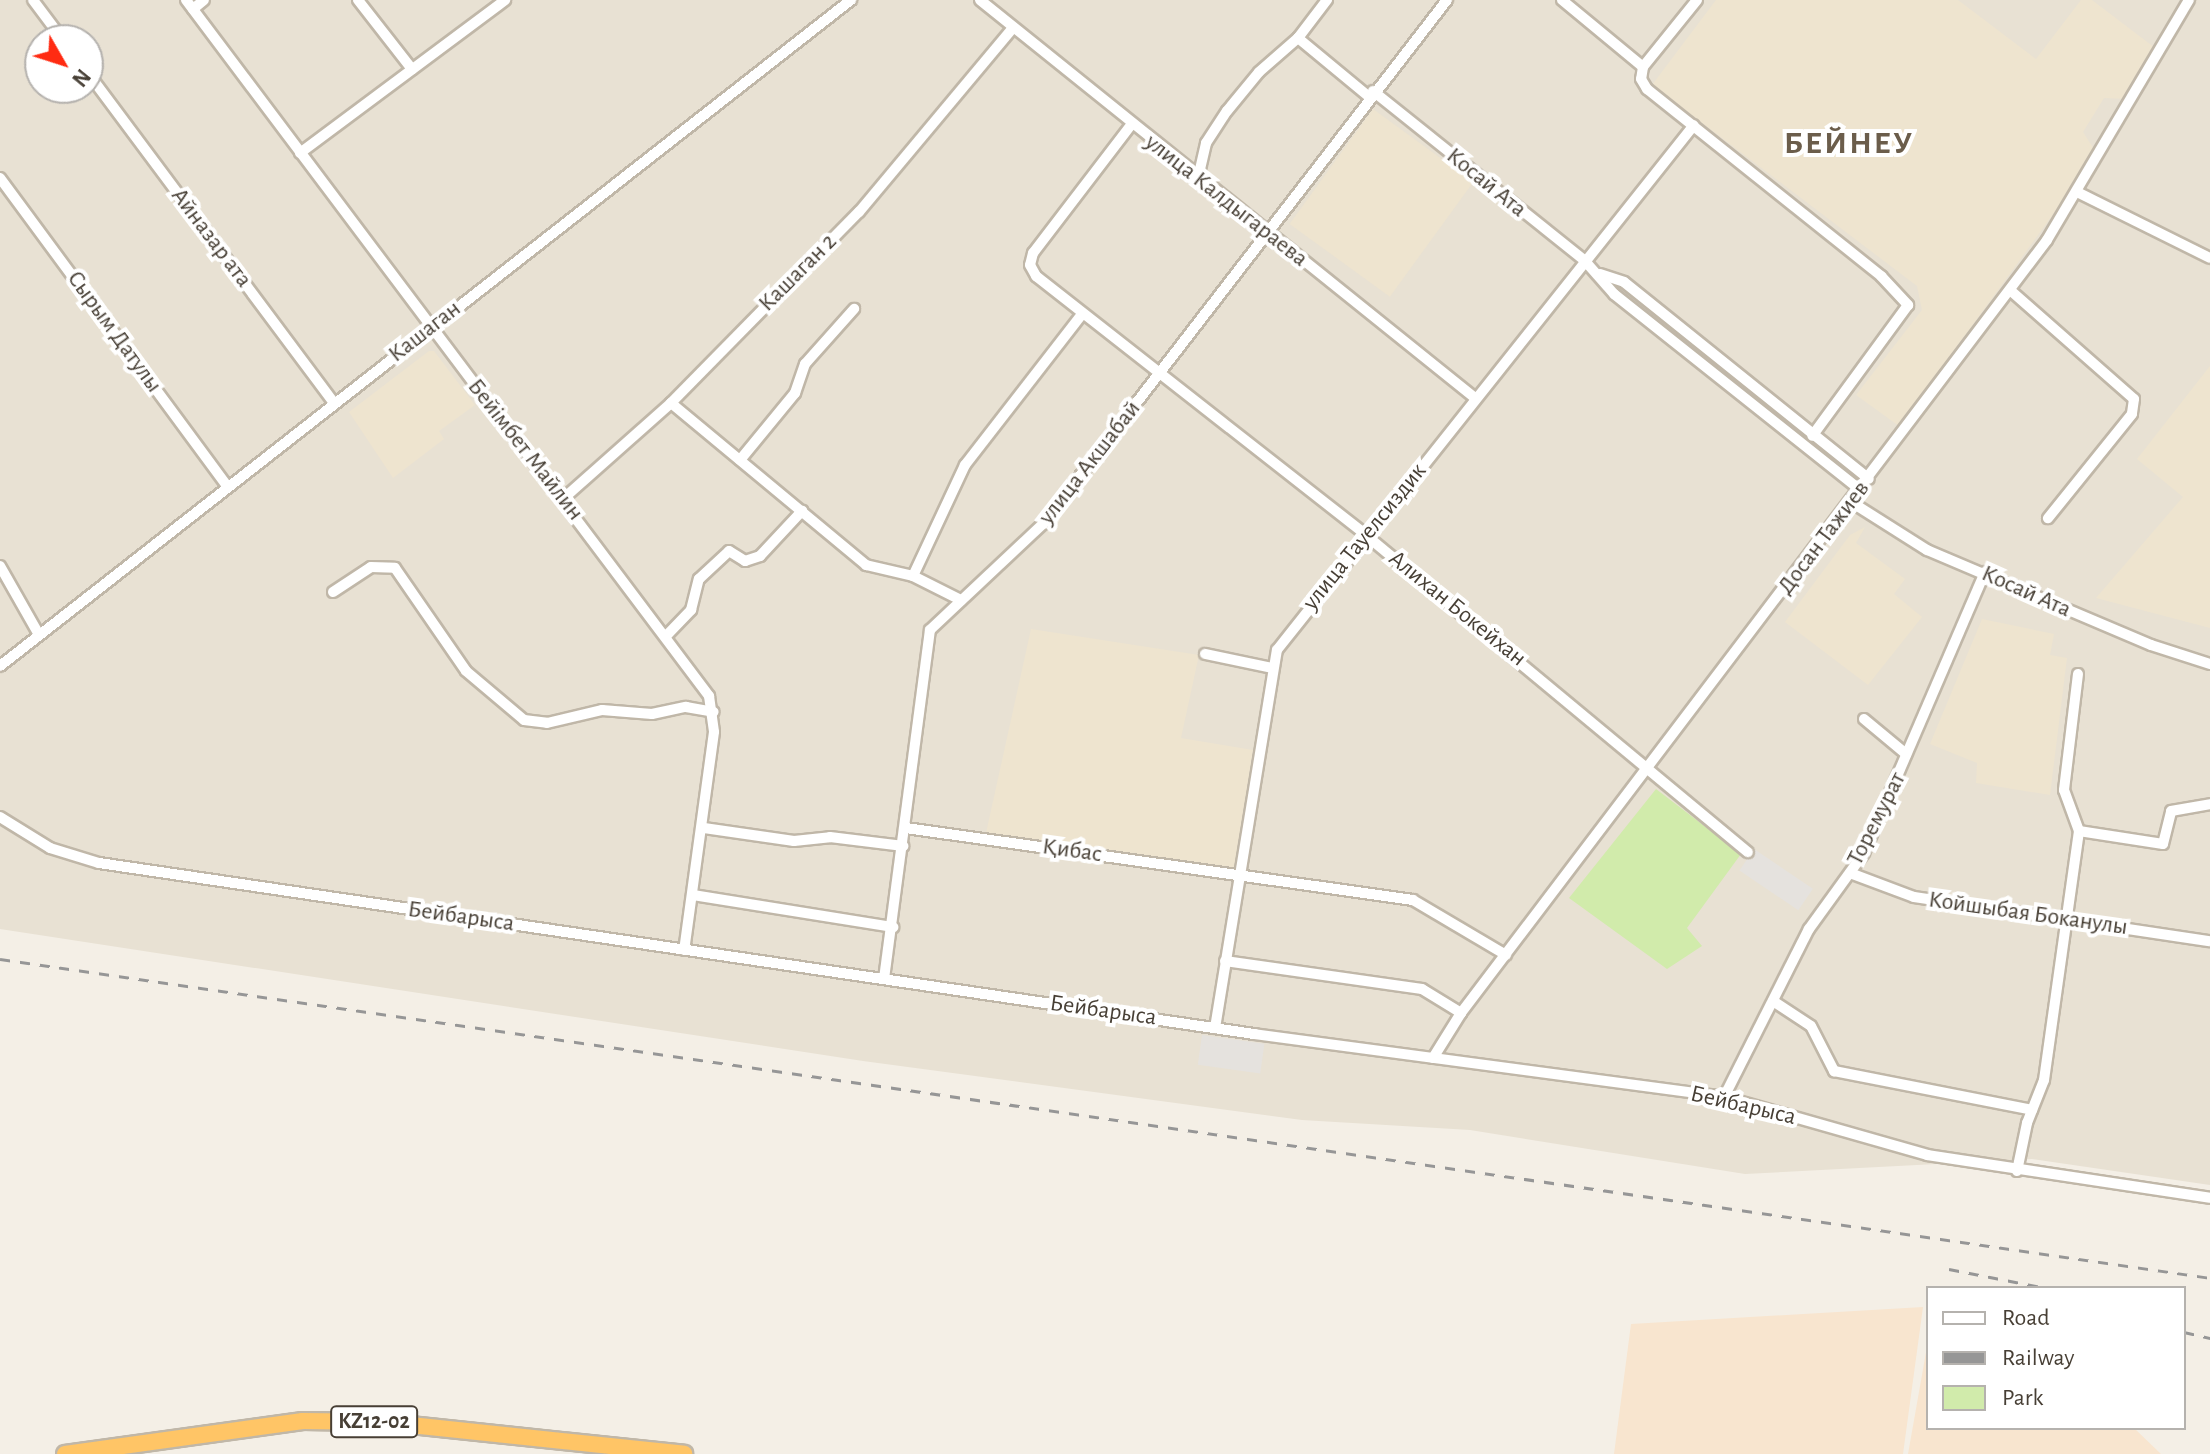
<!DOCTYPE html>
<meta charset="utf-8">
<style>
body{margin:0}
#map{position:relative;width:2210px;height:1454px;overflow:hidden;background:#f4efe6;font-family:"Alegreya Sans",sans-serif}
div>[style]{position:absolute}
.residential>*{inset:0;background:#e8e1d3}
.commercial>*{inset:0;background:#f8e5cf}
.education>*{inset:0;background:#eee4cf;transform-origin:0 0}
.green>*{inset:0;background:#d1ebab}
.parking>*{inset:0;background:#e5e2de;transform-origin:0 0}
.roads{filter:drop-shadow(2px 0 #c0b7a8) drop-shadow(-2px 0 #c0b7a8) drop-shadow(0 2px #c0b7a8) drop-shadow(0 -2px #c0b7a8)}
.minor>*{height:10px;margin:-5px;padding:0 5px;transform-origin:5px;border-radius:5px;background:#fff}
.highway>*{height:16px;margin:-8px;padding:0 8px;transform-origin:8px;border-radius:8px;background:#ffc566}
.rail>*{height:3px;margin-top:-1.5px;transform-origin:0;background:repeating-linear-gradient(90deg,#969696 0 10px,transparent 0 20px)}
span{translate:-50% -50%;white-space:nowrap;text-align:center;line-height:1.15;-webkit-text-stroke:8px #fff;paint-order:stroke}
.shield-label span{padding:2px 6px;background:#fff;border:2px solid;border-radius:6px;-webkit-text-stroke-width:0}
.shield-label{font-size:22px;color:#473f35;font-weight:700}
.street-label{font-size:24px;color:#473f35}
.district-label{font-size:32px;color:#6b5d4b;font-weight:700;letter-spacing:2px}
.legend{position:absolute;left:1926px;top:1286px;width:260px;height:144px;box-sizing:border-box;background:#fff;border:2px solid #b5b2ae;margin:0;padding:10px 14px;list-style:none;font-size:24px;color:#473f35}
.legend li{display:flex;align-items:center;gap:16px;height:40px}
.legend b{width:40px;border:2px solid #b5b2ae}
.north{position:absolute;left:24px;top:24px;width:80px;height:80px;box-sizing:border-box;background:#fff;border:2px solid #b5b2ae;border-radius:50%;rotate:129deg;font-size:22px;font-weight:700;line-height:32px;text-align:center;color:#473f35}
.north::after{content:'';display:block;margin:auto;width:28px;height:36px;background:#ff2b12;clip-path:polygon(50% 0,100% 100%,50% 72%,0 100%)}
</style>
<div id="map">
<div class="residential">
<i style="clip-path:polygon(evenodd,0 0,2210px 0,2210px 1185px,2032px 1159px,1745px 1174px,1470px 1130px,1302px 1120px,863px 1061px,0 929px,0 0,40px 40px,88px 40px,88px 88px,40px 88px,40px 40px)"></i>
</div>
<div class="commercial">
<i style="clip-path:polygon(1923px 1307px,1903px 1454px,1614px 1454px,1631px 1324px)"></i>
<i style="clip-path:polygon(1928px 1341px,1928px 1428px,2134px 1428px,2161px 1454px,1908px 1454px)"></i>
</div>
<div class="education">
<i style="clip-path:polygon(1716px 0,1958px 0,2036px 59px,2081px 0,2092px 0,2163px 54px,2128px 99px,2104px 98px,2083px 132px,2097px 154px,1899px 426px,1856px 395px,1922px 310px,1917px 286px,1652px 85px)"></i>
<i style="left:1373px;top:109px;width:124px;height:142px;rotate:36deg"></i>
<i style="clip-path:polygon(429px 351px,434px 351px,475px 405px,439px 431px,444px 439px,393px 478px,349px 412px)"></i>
<i style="clip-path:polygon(2210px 366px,2210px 628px,2096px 598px,2183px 497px,2137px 459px)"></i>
<i style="clip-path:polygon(1865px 527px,1856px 543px,1905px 579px,1894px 594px,1922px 617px,1868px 685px,1785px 622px,1850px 535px)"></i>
<i style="clip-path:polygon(1982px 619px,2054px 634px,2050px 655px,2067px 658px,2050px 795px,1976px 783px,1977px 763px,1930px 744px)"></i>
<i style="clip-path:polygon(1031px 629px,1199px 655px,1181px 738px,1253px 750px,1235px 868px,986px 833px)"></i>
</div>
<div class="green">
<i style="clip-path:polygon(1656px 789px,1741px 854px,1687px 928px,1702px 946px,1667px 969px,1569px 898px)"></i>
</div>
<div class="parking">
<i style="left:1754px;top:849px;width:71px;height:26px;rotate:34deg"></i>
<i style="left:1202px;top:1035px;width:63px;height:30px;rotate:8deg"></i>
</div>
<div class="roads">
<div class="minor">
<i style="left:33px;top:0;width:50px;rotate:53.1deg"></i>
<i style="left:186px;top:0;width:871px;rotate:53.08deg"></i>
<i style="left:709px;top:696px;width:36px;rotate:82deg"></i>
<i style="left:714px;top:732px;width:220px;rotate:97.8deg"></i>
<i style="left:358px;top:0;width:88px;rotate:52deg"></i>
<i style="left:980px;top:0;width:635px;rotate:38.8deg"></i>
<i style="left:1562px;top:0;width:105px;rotate:39.6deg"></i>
<i style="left:1697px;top:0;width:86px;rotate:128.9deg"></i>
<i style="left:1643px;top:67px;width:12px;rotate:99deg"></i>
<i style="left:1641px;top:79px;width:12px;rotate:59deg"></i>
<i style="left:1647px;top:89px;width:300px;rotate:38.6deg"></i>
<i style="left:1881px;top:276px;width:40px;rotate:47deg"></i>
<i style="left:1908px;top:305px;width:162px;rotate:126.2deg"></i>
<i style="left:193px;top:9px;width:14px;rotate:-39deg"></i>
<i style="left:1298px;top:38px;width:91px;rotate:39.6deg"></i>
<i style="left:88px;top:73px;width:412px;rotate:53.3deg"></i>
<i style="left:1373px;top:91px;width:272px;rotate:38.7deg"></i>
<i style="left:1585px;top:261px;width:44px;rotate:48.7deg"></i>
<i style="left:1614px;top:294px;width:315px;rotate:38.5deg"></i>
<i style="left:1131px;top:125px;width:161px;rotate:127.4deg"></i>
<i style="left:1033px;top:253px;width:12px;rotate:104deg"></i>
<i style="left:1030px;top:265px;width:13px;rotate:61deg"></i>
<i style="left:1036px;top:276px;width:421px;rotate:38.1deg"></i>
<i style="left:1367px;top:536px;width:495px;rotate:39.7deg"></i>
<i style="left:300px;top:153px;width:256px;rotate:-36.7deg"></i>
<i style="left:0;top:178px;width:383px;rotate:53.6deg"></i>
<i style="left:1198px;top:178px;width:36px;rotate:-77deg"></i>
<i style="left:1206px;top:143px;width:38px;rotate:-57deg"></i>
<i style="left:1227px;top:111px;width:50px;rotate:-50.6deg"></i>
<i style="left:1259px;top:72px;width:52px;rotate:-41.1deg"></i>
<i style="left:1298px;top:38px;width:48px;rotate:-52.7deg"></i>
<i style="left:2079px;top:193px;width:146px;rotate:26.4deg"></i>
<i style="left:1600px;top:274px;width:25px;rotate:18deg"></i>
<i style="left:1624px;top:282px;width:314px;rotate:38.8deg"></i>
<i style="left:2010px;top:290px;width:165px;rotate:41.3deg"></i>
<i style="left:2134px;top:399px;width:15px;rotate:98deg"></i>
<i style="left:2132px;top:414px;width:134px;rotate:128.9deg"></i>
<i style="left:671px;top:403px;width:254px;rotate:39.7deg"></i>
<i style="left:866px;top:565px;width:48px;rotate:13.2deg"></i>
<i style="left:913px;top:576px;width:54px;rotate:26.6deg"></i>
<i style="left:740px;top:460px;width:87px;rotate:-50.6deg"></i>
<i style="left:795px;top:393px;width:31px;rotate:-71deg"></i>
<i style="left:805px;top:364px;width:74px;rotate:-48.3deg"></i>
<i style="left:563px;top:499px;width:144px;rotate:-41.6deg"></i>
<i style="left:671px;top:403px;width:268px;rotate:-45.5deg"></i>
<i style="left:859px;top:212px;width:240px;rotate:-50.1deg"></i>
<i style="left:1851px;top:502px;width:90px;rotate:32.3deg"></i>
<i style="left:1927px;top:550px;width:243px;rotate:23deg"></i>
<i style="left:2151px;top:645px;width:62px;rotate:17.9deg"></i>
<i style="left:0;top:566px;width:77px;rotate:60.4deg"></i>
<i style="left:913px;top:576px;width:123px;rotate:-64.9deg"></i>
<i style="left:965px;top:465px;width:191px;rotate:-52.2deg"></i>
<i style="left:333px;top:592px;width:45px;rotate:-33.3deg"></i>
<i style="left:371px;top:567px;width:24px;rotate:2deg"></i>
<i style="left:395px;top:568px;width:125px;rotate:55.4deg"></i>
<i style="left:466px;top:671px;width:76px;rotate:40.2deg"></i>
<i style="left:524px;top:720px;width:23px;rotate:7deg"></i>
<i style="left:547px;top:723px;width:57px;rotate:-13.3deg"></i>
<i style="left:602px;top:710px;width:50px;rotate:4.6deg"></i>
<i style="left:652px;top:714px;width:35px;rotate:-12deg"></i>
<i style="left:686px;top:707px;width:28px;rotate:10deg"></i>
<i style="left:667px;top:635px;width:35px;rotate:-46deg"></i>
<i style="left:691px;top:610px;width:32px;rotate:-76deg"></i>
<i style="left:699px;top:579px;width:41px;rotate:-43deg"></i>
<i style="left:729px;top:551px;width:19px;rotate:32deg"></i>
<i style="left:745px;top:561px;width:16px;rotate:-18deg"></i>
<i style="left:760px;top:556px;width:62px;rotate:-47deg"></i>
<i style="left:1205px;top:654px;width:68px;rotate:11.8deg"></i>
<i style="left:0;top:666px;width:1081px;rotate:-38.05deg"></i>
<i style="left:2078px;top:674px;width:117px;rotate:96.9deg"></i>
<i style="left:2064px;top:790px;width:44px;rotate:69.9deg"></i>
<i style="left:2079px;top:831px;width:85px;rotate:8.8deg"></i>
<i style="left:2163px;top:844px;width:34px;rotate:-76deg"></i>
<i style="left:2171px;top:811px;width:40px;rotate:-10deg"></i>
<i style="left:1864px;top:719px;width:55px;rotate:39.8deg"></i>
<i style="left:0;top:817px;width:59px;rotate:31.8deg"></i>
<i style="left:50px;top:848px;width:51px;rotate:17deg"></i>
<i style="left:99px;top:863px;width:1168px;rotate:8.42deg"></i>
<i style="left:1254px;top:1034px;width:474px;rotate:7.6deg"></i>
<i style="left:1724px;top:1097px;width:211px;rotate:15.9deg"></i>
<i style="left:1927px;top:1155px;width:286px;rotate:8.6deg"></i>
<i style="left:704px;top:828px;width:91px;rotate:8.2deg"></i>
<i style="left:794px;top:841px;width:36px;rotate:-6deg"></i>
<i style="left:830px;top:837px;width:74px;rotate:7deg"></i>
<i style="left:906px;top:828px;width:512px;rotate:8.08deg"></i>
<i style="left:1413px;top:900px;width:108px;rotate:30.6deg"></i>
<i style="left:1850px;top:873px;width:68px;rotate:20.6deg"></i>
<i style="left:1914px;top:897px;width:299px;rotate:8.5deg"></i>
<i style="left:693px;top:895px;width:203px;rotate:9.1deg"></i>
<i style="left:1225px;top:961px;width:199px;rotate:8.1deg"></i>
<i style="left:1422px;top:989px;width:46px;rotate:31.6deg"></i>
<i style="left:884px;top:979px;width:352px;rotate:-82.5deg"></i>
<i style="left:930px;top:630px;width:155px;rotate:-43.2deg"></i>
<i style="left:1043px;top:524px;width:662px;rotate:-52.37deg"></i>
<i style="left:1773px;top:1001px;width:45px;rotate:33.3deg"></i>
<i style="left:1811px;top:1026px;width:51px;rotate:62.9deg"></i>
<i style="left:1834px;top:1071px;width:202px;rotate:11.1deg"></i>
<i style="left:1215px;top:1028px;width:383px;rotate:-80.7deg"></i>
<i style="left:1277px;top:650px;width:670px;rotate:-51.54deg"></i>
<i style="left:1433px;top:1058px;width:53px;rotate:-58.1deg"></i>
<i style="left:1461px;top:1013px;width:970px;rotate:-52.83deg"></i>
<i style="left:2047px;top:240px;width:279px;rotate:-59.4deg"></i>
<i style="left:1724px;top:1097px;width:188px;rotate:-63.2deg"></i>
<i style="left:1809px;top:929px;width:94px;rotate:-54.1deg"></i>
<i style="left:1864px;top:853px;width:306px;rotate:-66.7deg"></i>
<i style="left:2017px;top:1171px;width:49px;rotate:-78.2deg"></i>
<i style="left:2027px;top:1123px;width:46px;rotate:-68.4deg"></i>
<i style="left:2044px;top:1080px;width:251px;rotate:-82deg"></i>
</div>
<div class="highway">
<i style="left:65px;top:1454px;width:240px;rotate:-7.9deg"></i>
<i style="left:303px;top:1421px;width:79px;rotate:0.7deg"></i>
<i style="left:382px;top:1422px;width:304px;rotate:6deg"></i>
</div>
</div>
<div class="rail">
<i style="left:0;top:959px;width:2233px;rotate:8.21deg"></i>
<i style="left:1949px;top:1269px;width:99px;rotate:11.1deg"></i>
<i style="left:2184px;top:1332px;width:27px;rotate:13deg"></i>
</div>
<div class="shield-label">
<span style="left:374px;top:1422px">KZ12-02</span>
</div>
<div class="street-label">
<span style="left:1486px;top:183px;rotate:39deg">Косай Ата</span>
<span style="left:1226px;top:201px;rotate:38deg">улица Калдыгараева</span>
<span style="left:211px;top:238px;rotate:53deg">Айназар ата</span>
<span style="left:798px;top:273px;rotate:-45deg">Кашаган 2</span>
<span style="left:114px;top:332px;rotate:54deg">Сырым Датулы</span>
<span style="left:425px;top:332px;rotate:-38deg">Кашаган</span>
<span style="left:525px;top:450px;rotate:52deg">Бейімбет Майлин</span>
<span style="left:1090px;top:463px;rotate:-52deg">улица Акшабай</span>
<span style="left:1365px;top:537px;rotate:-51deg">улица Тауелсиздик</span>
<span style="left:1824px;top:538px;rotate:-53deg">Досан Тажиев</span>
<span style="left:2026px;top:592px;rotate:24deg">Косай Ата</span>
<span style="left:1457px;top:609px;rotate:39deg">Алихан Бокейхан</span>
<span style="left:1877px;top:819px;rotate:-63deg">Торемурат</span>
<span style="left:1072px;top:851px;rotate:8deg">Қибас</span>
<span style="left:2028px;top:914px;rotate:8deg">Койшыбая Боканулы</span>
<span style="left:461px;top:917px;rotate:8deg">Бейбарыса</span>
<span style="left:1103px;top:1011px;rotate:8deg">Бейбарыса</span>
<span style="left:1743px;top:1106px;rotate:13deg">Бейбарыса</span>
</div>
<div class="district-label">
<span style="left:1849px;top:143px">БЕЙНЕУ</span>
</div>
<ul class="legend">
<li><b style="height:10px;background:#fff"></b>Road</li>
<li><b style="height:10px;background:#969696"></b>Railway</li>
<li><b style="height:22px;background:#d1ebab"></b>Park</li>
</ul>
<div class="north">N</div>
</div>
